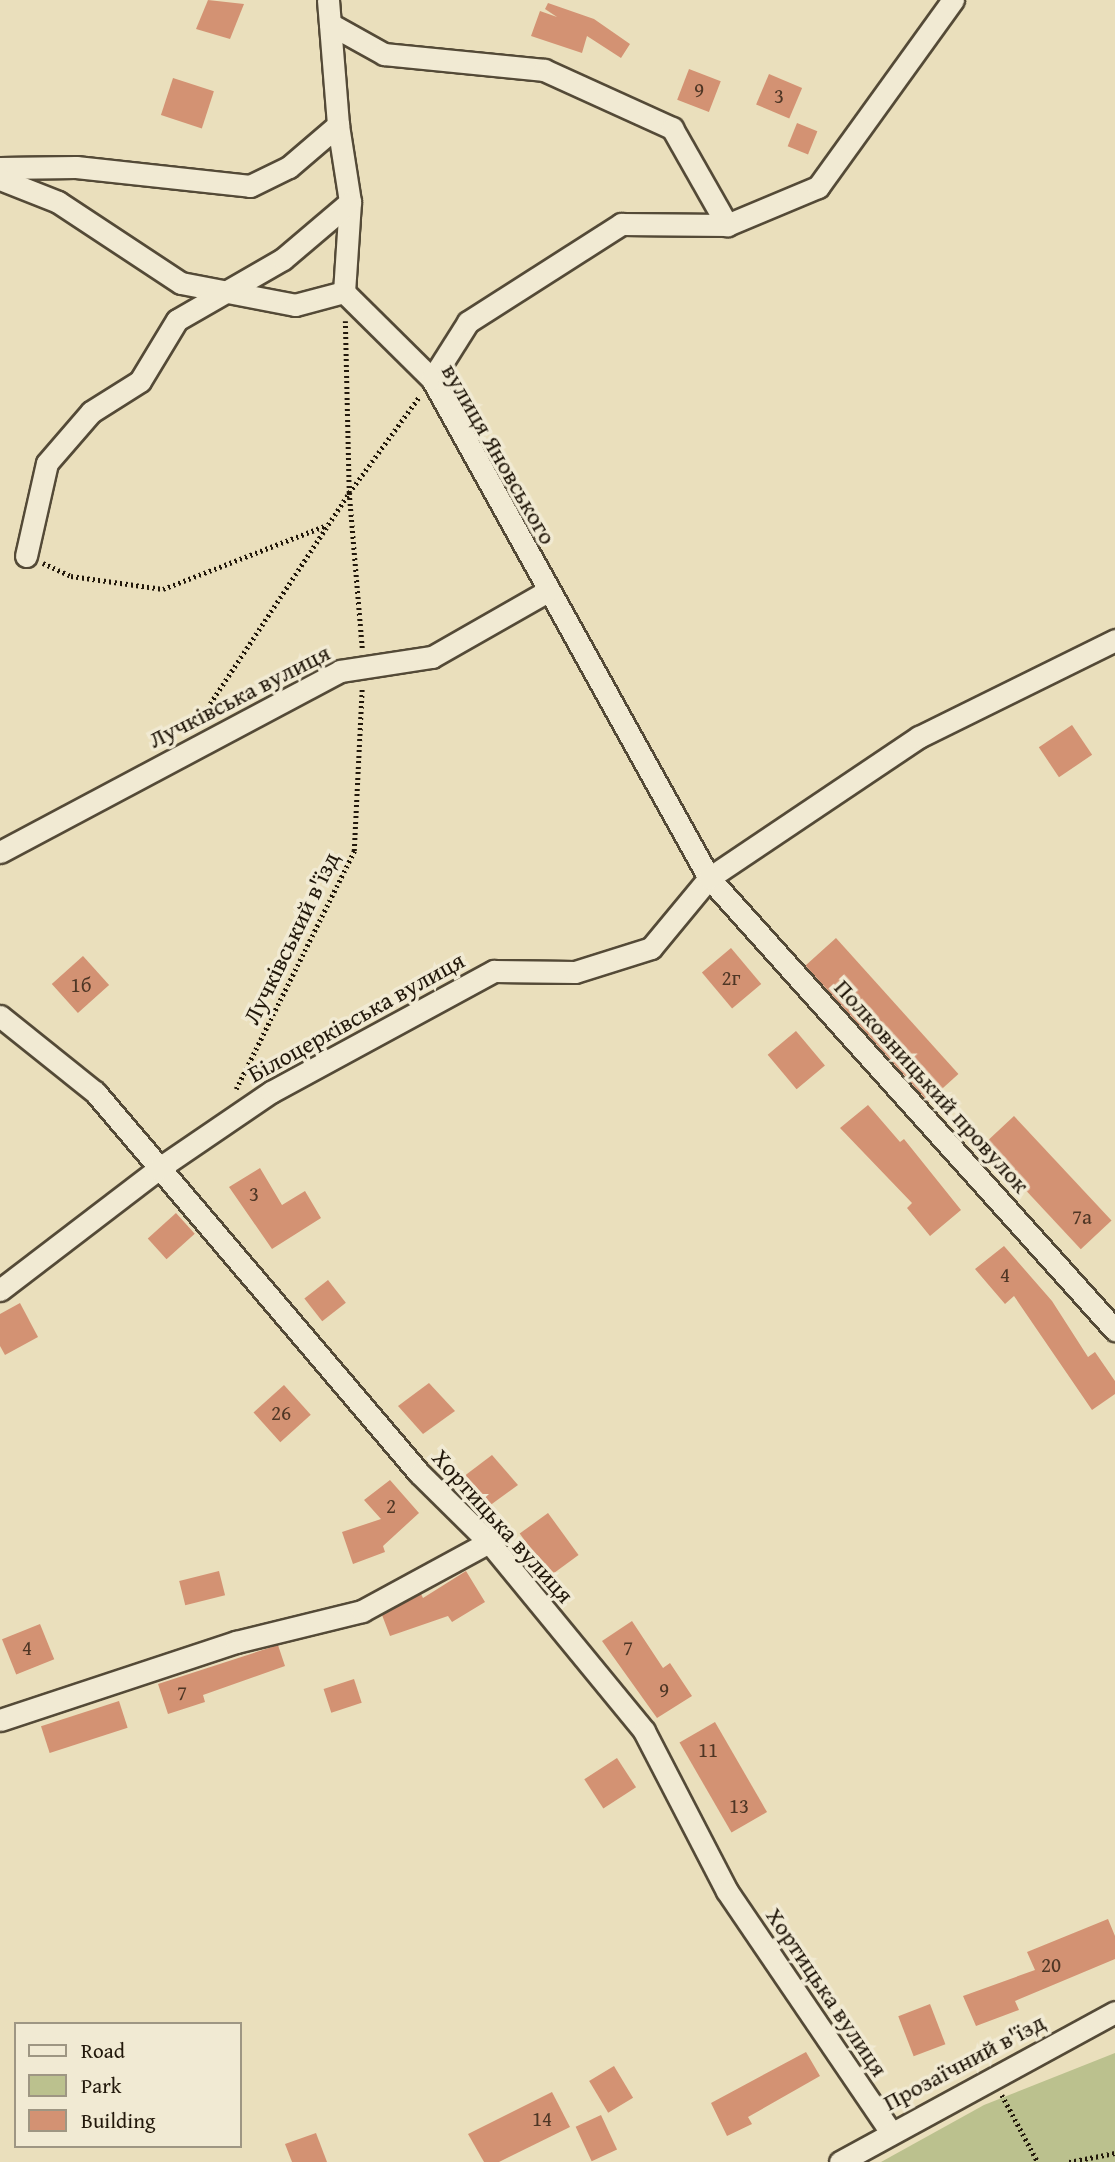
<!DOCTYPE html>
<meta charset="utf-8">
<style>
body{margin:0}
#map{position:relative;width:1115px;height:2162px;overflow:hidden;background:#eadfbc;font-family:"Gentium Book Plus",serif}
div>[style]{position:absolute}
.green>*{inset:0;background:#bbc18e}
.building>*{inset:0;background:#d39273;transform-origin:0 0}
.path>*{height:4.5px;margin-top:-2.25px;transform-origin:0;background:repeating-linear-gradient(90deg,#22180b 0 2px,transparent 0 5.5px)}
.roads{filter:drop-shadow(2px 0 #544a37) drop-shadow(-2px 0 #544a37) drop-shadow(0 2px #544a37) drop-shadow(0 -2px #544a37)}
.minor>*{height:21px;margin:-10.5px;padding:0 10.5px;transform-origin:10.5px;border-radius:10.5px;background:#f1ead3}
span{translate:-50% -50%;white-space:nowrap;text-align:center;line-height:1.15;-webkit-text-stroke:7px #f1ead3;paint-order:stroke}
.number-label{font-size:21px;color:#4e3625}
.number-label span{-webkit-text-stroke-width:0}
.street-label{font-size:24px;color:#22180b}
.legend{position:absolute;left:14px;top:2022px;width:228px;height:126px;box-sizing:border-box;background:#f1ead3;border:2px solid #9e9683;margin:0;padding:9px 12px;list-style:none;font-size:21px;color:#22180b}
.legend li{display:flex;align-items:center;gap:14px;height:35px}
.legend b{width:35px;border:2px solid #9e9683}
</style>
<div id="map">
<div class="green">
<i style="clip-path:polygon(1115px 2053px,1115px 2162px,881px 2162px,984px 2105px)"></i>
</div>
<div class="building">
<i style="clip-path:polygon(208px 0,244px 4px,230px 39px,196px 29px)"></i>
<i style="clip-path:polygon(548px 3px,594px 19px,630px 44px,621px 58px,587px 36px,582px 53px,531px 36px,540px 11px,557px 17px,545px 9px)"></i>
<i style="left:689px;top:69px;width:34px;height:33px;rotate:21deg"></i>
<i style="left:769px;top:74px;width:36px;height:33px;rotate:23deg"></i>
<i style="left:173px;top:78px;width:43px;height:39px;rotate:18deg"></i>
<i style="left:797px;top:123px;width:22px;height:25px;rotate:22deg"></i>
<i style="left:1072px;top:725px;width:36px;height:40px;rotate:56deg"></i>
<i style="left:836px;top:938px;width:183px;height:41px;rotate:48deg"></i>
<i style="left:731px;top:948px;width:47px;height:38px;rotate:50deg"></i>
<i style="left:83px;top:956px;width:39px;height:42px;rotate:48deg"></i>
<i style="left:796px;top:1031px;width:45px;height:37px;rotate:50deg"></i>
<i style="clip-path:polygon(868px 1105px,900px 1142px,904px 1139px,961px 1210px,930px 1236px,907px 1208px,912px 1203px,840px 1128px)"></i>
<i style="left:1014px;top:1116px;width:143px;height:42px;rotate:47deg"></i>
<i style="clip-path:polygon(260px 1168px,282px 1205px,305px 1191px,321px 1218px,272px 1249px,229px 1187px)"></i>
<i style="left:176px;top:1213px;width:28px;height:38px;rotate:48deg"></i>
<i style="clip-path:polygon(1004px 1246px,1052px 1301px,1088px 1357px,1095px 1352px,1115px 1381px,1115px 1394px,1092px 1410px,1014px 1296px,1005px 1304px,975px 1269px)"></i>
<i style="left:328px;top:1280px;width:29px;height:30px;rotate:52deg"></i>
<i style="clip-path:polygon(20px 1303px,38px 1337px,5px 1355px,0 1346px,0 1314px)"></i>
<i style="clip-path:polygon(429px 1383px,455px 1411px,423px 1434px,398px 1406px)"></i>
<i style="left:284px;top:1385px;width:40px;height:41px;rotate:48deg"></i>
<i style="clip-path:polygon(492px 1455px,518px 1485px,485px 1509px,459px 1480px)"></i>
<i style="clip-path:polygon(390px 1480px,419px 1513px,383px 1546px,385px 1552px,353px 1564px,342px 1532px,381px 1519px,364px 1500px)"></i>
<i style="left:548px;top:1513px;width:52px;height:35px;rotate:54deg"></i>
<i style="left:219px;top:1571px;width:25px;height:41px;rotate:76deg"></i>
<i style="clip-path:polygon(466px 1571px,485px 1602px,452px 1622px,448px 1616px,390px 1636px,382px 1615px,421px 1594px,423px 1598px)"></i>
<i style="clip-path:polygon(632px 1621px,663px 1668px,670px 1663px,692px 1696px,657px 1718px,602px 1641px)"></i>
<i style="left:40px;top:1624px;width:38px;height:41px;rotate:68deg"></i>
<i style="clip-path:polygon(278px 1645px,285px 1666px,203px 1695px,205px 1702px,168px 1714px,158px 1684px)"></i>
<i style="left:354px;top:1679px;width:25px;height:32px;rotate:72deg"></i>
<i style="left:119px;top:1701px;width:28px;height:82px;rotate:72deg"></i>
<i style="left:715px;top:1722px;width:104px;height:41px;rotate:60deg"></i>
<i style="left:617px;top:1758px;width:35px;height:39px;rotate:57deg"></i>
<i style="clip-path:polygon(1108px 1919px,1115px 1936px,1115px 1959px,1015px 2001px,1019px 2010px,976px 2026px,963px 1996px,1035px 1970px,1027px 1952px)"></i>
<i style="left:930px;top:2004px;width:43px;height:34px;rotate:69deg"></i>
<i style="clip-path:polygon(806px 2052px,820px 2076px,748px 2117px,752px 2124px,727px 2136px,711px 2103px)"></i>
<i style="left:614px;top:2066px;width:37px;height:29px;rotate:59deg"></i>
<i style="clip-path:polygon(552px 2092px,570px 2127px,499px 2162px,484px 2162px,468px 2134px)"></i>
<i style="left:601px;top:2115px;width:38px;height:28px;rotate:65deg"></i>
<i style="clip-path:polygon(316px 2133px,327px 2162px,292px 2162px,285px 2144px)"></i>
</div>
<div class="path">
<i style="left:43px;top:563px;width:31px;rotate:25deg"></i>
<i style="left:71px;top:576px;width:93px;rotate:8deg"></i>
<i style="left:163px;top:589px;width:176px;rotate:-21.3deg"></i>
<i style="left:362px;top:648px;width:156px;rotate:-94.8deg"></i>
<i style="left:349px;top:493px;width:119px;rotate:-53.9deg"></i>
<i style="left:198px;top:722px;width:274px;rotate:-56.6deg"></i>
<i style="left:349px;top:493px;width:172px;rotate:-91.3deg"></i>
<i style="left:236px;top:1089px;width:266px;rotate:-63.6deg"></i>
<i style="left:354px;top:851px;width:163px;rotate:-87.2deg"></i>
<i style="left:1002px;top:2095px;width:76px;rotate:61.8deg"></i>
<i style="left:1069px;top:2162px;width:47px;rotate:-11.1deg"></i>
</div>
<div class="roads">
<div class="minor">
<i style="left:328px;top:0;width:125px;rotate:85.4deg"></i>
<i style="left:338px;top:125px;width:78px;rotate:81.1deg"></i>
<i style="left:350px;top:202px;width:90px;rotate:93.8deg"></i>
<i style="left:344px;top:292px;width:124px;rotate:44.7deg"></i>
<i style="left:432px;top:379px;width:571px;rotate:60.96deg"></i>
<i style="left:709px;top:878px;width:608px;rotate:48.07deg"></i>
<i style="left:330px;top:24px;width:62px;rotate:29.1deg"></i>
<i style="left:384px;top:54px;width:161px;rotate:5.7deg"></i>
<i style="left:544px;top:70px;width:141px;rotate:24.4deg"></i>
<i style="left:672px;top:128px;width:112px;rotate:60.4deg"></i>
<i style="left:0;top:168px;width:76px;rotate:-0.8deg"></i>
<i style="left:76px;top:167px;width:175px;rotate:6.2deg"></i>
<i style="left:250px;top:186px;width:43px;rotate:-26deg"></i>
<i style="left:289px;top:167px;width:65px;rotate:-40.6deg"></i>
<i style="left:0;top:179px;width:62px;rotate:21.6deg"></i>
<i style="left:58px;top:202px;width:147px;rotate:33.4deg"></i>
<i style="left:181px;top:283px;width:116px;rotate:10.9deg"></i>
<i style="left:295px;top:305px;width:51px;rotate:-14.9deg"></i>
<i style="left:432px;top:379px;width:67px;rotate:-57.7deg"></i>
<i style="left:468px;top:322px;width:182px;rotate:-32.6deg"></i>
<i style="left:621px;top:224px;width:106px;rotate:0.5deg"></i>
<i style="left:727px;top:225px;width:99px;rotate:-22.7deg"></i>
<i style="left:818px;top:187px;width:231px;rotate:-54.2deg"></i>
<i style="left:26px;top:556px;width:95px;rotate:-77.3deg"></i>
<i style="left:47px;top:463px;width:67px;rotate:-49.2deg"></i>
<i style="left:91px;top:412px;width:58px;rotate:-32.3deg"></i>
<i style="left:140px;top:381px;width:71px;rotate:-58.8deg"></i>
<i style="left:177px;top:320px;width:122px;rotate:-29.9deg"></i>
<i style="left:283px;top:259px;width:88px;rotate:-40.4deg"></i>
<i style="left:0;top:852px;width:385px;rotate:-28deg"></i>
<i style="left:340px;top:671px;width:93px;rotate:-8.7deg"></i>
<i style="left:432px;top:657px;width:131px;rotate:-29.7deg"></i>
<i style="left:0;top:1016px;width:122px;rotate:38.7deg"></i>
<i style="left:95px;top:1092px;width:500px;rotate:49.62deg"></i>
<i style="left:419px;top:1473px;width:98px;rotate:44.6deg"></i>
<i style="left:489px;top:1542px;width:244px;rotate:50.6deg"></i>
<i style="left:644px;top:1731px;width:180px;rotate:62.6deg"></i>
<i style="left:727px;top:1891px;width:290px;rotate:55.8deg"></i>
<i style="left:0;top:1290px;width:199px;rotate:-37.4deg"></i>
<i style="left:158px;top:1169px;width:137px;rotate:-34.3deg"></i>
<i style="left:271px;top:1092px;width:254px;rotate:-28.5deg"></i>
<i style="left:494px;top:971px;width:81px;rotate:0.7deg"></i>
<i style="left:575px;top:972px;width:80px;rotate:-17.5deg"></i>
<i style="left:651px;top:948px;width:91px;rotate:-50.4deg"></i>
<i style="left:709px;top:878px;width:253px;rotate:-33.9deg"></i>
<i style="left:919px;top:737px;width:219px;rotate:-26.3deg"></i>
<i style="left:0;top:1720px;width:249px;rotate:-18.3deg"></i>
<i style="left:236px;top:1642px;width:130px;rotate:-13.8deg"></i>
<i style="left:362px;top:1611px;width:145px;rotate:-28.5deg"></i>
<i style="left:840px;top:2162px;width:313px;rotate:-28.6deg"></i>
</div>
</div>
<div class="number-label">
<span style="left:699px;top:90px">9</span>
<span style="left:779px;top:96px">3</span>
<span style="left:731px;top:978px">2г</span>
<span style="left:81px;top:985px">1б</span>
<span style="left:254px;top:1194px">3</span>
<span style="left:1082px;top:1217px">7а</span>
<span style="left:1005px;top:1275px">4</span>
<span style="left:281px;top:1413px">26</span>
<span style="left:391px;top:1506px">2</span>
<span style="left:27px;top:1648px">4</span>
<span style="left:628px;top:1648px">7</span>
<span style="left:664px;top:1690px">9</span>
<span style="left:182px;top:1693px">7</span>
<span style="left:708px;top:1750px">11</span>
<span style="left:739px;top:1806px">13</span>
<span style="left:1051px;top:1965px">20</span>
<span style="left:542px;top:2119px">14</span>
</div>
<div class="street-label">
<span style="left:499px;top:454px;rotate:60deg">вулиця Яновського</span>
<span style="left:239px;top:696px;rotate:-27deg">Лучківська вулиця</span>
<span style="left:291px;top:938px;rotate:-64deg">Лучківський в'їзд</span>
<span style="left:356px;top:1017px;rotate:-29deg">Білоцерківська вулиця</span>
<span style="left:932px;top:1086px;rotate:48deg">Полковницький провулок</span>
<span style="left:503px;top:1526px;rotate:48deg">Хортицька вулиця</span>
<span style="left:827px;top:1992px;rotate:56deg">Хортицька вулиця</span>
<span style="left:964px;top:2062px;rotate:-28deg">Прозаїчний в'їзд</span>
</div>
<ul class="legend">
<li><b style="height:9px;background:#f1ead3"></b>Road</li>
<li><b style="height:19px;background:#bbc18e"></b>Park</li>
<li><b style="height:19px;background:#d39273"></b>Building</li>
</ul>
</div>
